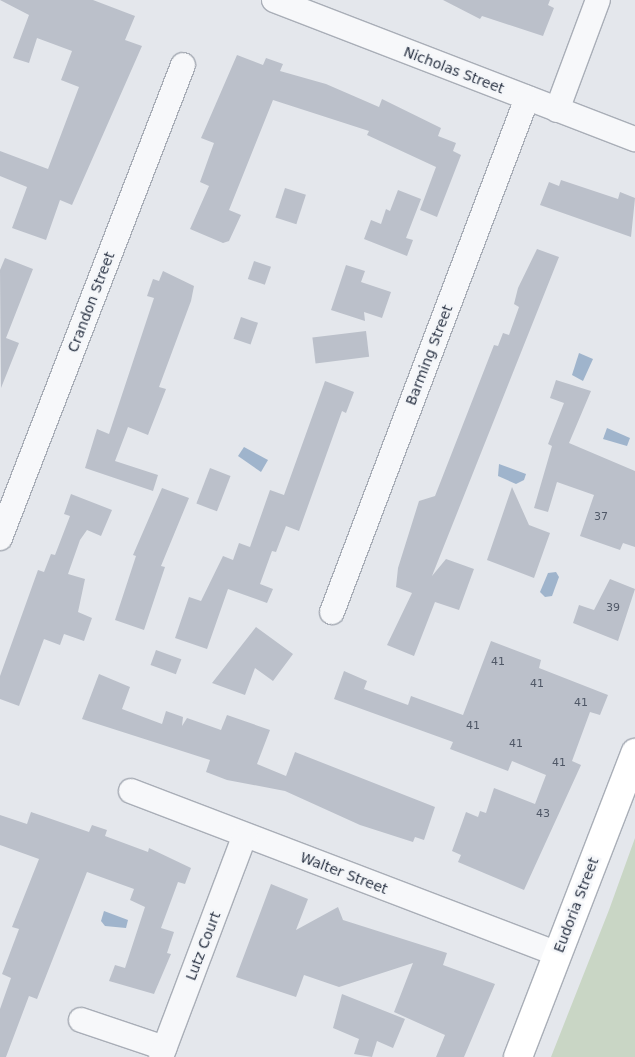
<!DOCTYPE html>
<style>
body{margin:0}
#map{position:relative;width:635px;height:1057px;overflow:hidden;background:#e4e7ec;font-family:"DejaVu Sans",sans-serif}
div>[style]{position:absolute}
.green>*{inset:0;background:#c9d6c5}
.water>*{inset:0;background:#9fb4cc}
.building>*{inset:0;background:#bbc0ca;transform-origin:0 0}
.roads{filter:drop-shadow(1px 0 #a9aeb7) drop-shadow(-1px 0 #a9aeb7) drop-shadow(0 1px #a9aeb7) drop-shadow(0 -1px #a9aeb7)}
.street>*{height:24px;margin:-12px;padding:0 12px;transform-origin:12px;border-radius:12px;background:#f7f8fa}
.secondary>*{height:28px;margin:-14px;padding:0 14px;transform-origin:14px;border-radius:14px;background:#fff}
span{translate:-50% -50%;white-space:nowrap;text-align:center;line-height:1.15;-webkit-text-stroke:5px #f4f6f9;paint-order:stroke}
.number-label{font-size:11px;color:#4f5766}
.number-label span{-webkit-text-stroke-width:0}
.street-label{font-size:14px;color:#2b3445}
</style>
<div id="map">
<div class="green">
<i style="clip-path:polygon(635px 838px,635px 1057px,551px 1057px,609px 910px)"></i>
</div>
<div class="water">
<i style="clip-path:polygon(579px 353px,593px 359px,583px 381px,572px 375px)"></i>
<i style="clip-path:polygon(607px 428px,630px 438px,627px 446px,603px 439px)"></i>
<i style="clip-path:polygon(244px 447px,268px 460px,261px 472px,238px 456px)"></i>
<i style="clip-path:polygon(499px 464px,526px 474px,524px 480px,516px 484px,498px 476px)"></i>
<i style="clip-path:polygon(556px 572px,559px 577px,552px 596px,545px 597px,540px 592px,548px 573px)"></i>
<i style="clip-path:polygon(104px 911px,128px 920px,126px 928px,105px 926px,101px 921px)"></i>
</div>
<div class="building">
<i style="clip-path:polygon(0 0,93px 0,135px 16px,125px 40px,142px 46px,72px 205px,60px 200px,46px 240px,12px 228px,27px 187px,0 176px,0 151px,48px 169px,79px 87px,61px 80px,72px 51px,37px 38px,29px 63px,13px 58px,29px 15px)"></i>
<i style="clip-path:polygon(443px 0,550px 0,548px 5px,554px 8px,543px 36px,482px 16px,480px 19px)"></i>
<i style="clip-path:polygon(237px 55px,263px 65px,266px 58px,283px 64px,280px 71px,326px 84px,379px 107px,382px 99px,441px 128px,438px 136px,456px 143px,453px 151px,461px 155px,437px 217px,420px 210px,436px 167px,367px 135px,369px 131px,273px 100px,229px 210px,241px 215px,229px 241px,223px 243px,190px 229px,209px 186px,200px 182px,214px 143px,201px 138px)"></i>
<i style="clip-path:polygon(561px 180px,618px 199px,620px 192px,635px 198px,631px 237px,540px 205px,549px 182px,559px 186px)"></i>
<i style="left:285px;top:188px;width:22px;height:31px;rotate:18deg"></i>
<i style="clip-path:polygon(398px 190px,421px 199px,406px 238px,413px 240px,407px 256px,364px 239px,371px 220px,381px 224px,386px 209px,390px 211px)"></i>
<i style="clip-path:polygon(537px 249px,559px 257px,432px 576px,446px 559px,474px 569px,459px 610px,435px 602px,414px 656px,387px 645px,412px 593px,396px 587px,398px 568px,419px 501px,435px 496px,494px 345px,498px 346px,503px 333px,509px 335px,519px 307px,514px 304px,518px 288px)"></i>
<i style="clip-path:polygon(5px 258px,33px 269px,6px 338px,19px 343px,1px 388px,0 270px)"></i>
<i style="left:254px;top:261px;width:18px;height:19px;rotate:19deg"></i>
<i style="clip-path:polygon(346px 265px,365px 271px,361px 282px,391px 292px,382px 318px,364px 312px,365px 321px,331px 310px)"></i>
<i style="clip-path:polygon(163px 271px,194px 286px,191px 301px,159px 387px,166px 389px,148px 435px,128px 427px,115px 461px,158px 475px,153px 491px,85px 468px,97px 429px,109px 434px,154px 298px,147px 296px,153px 279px,159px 281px)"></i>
<i style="left:241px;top:317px;width:18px;height:23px;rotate:19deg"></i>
<i style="left:366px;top:331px;width:26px;height:54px;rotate:83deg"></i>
<i style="clip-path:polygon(556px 380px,591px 391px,569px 443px,635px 471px,635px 547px,623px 543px,620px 550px,580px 536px,594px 495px,557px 482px,548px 512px,534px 508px,552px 446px,548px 444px,564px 403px,550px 398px)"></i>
<i style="clip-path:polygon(325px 381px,354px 392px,346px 413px,342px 411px,299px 531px,286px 526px,276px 552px,272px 551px,260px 584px,273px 589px,267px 603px,228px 589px,207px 649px,175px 638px,189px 597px,201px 601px,223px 556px,233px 560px,239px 543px,250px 547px,270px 490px,284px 495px)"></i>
<i style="left:210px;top:468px;width:22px;height:38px;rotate:21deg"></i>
<i style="clip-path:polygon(512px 487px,529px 525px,550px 533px,534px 578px,487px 560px)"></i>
<i style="clip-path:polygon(162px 488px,189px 498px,161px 566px,165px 567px,144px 630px,115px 620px,136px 556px,133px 555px)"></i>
<i style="clip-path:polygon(71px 494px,112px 510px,101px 536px,87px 530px,80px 540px,68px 574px,85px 579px,78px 612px,92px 618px,84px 641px,64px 634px,60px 645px,44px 639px,19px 706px,0 699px,0 676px,38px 570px,44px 572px,51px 554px,55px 555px,70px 516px,64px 514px)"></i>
<i style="clip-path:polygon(610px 579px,635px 589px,618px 641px,573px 623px,579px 605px,594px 610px)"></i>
<i style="clip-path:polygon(256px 627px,293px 654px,273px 681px,255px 668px,245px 695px,212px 683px)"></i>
<i style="clip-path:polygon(491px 641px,541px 660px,539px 668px,608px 695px,600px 715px,590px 712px,572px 761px,581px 765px,524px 890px,458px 862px,461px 855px,452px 851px,466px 812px,478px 817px,480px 811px,486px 813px,494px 788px,535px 804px,546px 775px,512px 761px,508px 771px,450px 749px,453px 742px,334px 699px,344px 671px,367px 681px,364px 689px,408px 705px,411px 696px,463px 715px)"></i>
<i style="left:156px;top:650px;width:27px;height:16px;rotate:20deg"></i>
<i style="clip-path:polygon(99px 674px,130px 687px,122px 709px,162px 724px,166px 711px,183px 717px,182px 726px,187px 718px,221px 730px,227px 715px,270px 730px,257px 764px,286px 776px,295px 752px,435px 807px,424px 840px,415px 837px,413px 842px,360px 825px,285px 791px,227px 780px,206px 772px,210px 760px,82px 719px)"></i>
<i style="clip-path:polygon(31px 812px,89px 832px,92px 825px,107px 830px,105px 836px,148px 852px,149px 848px,191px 868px,185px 884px,178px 882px,161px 928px,174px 932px,167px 953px,171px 954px,154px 994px,109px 981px,115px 965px,125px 968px,145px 907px,130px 900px,134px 889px,87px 872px,37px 999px,29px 996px,6px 1057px,0 1057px,0 1009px,11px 978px,2px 974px,19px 929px,12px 927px,39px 859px,0 845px,0 815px,27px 824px)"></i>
<i style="clip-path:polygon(271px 884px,308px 899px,296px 930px,338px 907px,343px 920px,447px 953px,443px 965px,495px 984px,464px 1057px,436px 1057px,445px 1035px,394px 1012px,413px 963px,339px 987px,304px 975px,296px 997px,236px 977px)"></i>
<i style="clip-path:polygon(342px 994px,405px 1019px,393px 1048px,377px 1041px,372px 1057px,354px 1054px,359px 1039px,333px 1028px)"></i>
</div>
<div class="roads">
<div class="street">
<i style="left:274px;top:0;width:387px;rotate:21.1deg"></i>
<i style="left:557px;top:110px;width:117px;rotate:-69.6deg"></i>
<i style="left:0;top:538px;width:507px;rotate:-68.85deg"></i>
<i style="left:332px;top:612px;width:550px;rotate:-69.22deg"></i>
<i style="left:131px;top:791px;width:456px;rotate:20.9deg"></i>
<i style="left:81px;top:1020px;width:88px;rotate:18.6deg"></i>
<i style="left:161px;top:1057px;width:237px;rotate:-69.3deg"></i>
</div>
<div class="secondary">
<i style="left:518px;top:1057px;width:326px;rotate:-68.9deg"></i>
</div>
</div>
<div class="number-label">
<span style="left:601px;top:517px">37</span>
<span style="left:613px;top:608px">39</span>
<span style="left:498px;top:662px">41</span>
<span style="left:537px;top:684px">41</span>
<span style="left:581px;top:703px">41</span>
<span style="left:473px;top:726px">41</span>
<span style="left:516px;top:744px">41</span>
<span style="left:559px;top:763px">41</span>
<span style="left:543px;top:814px">43</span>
</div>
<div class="street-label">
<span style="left:454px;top:70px;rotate:21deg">Nicholas Street</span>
<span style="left:91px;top:302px;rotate:-69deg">Crandon Street</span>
<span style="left:429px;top:355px;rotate:-69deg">Barming Street</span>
<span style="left:344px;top:873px;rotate:21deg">Walter Street</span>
<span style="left:576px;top:905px;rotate:-69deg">Eudoria Street</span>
<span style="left:203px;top:946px;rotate:-69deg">Lutz Court</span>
</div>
</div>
